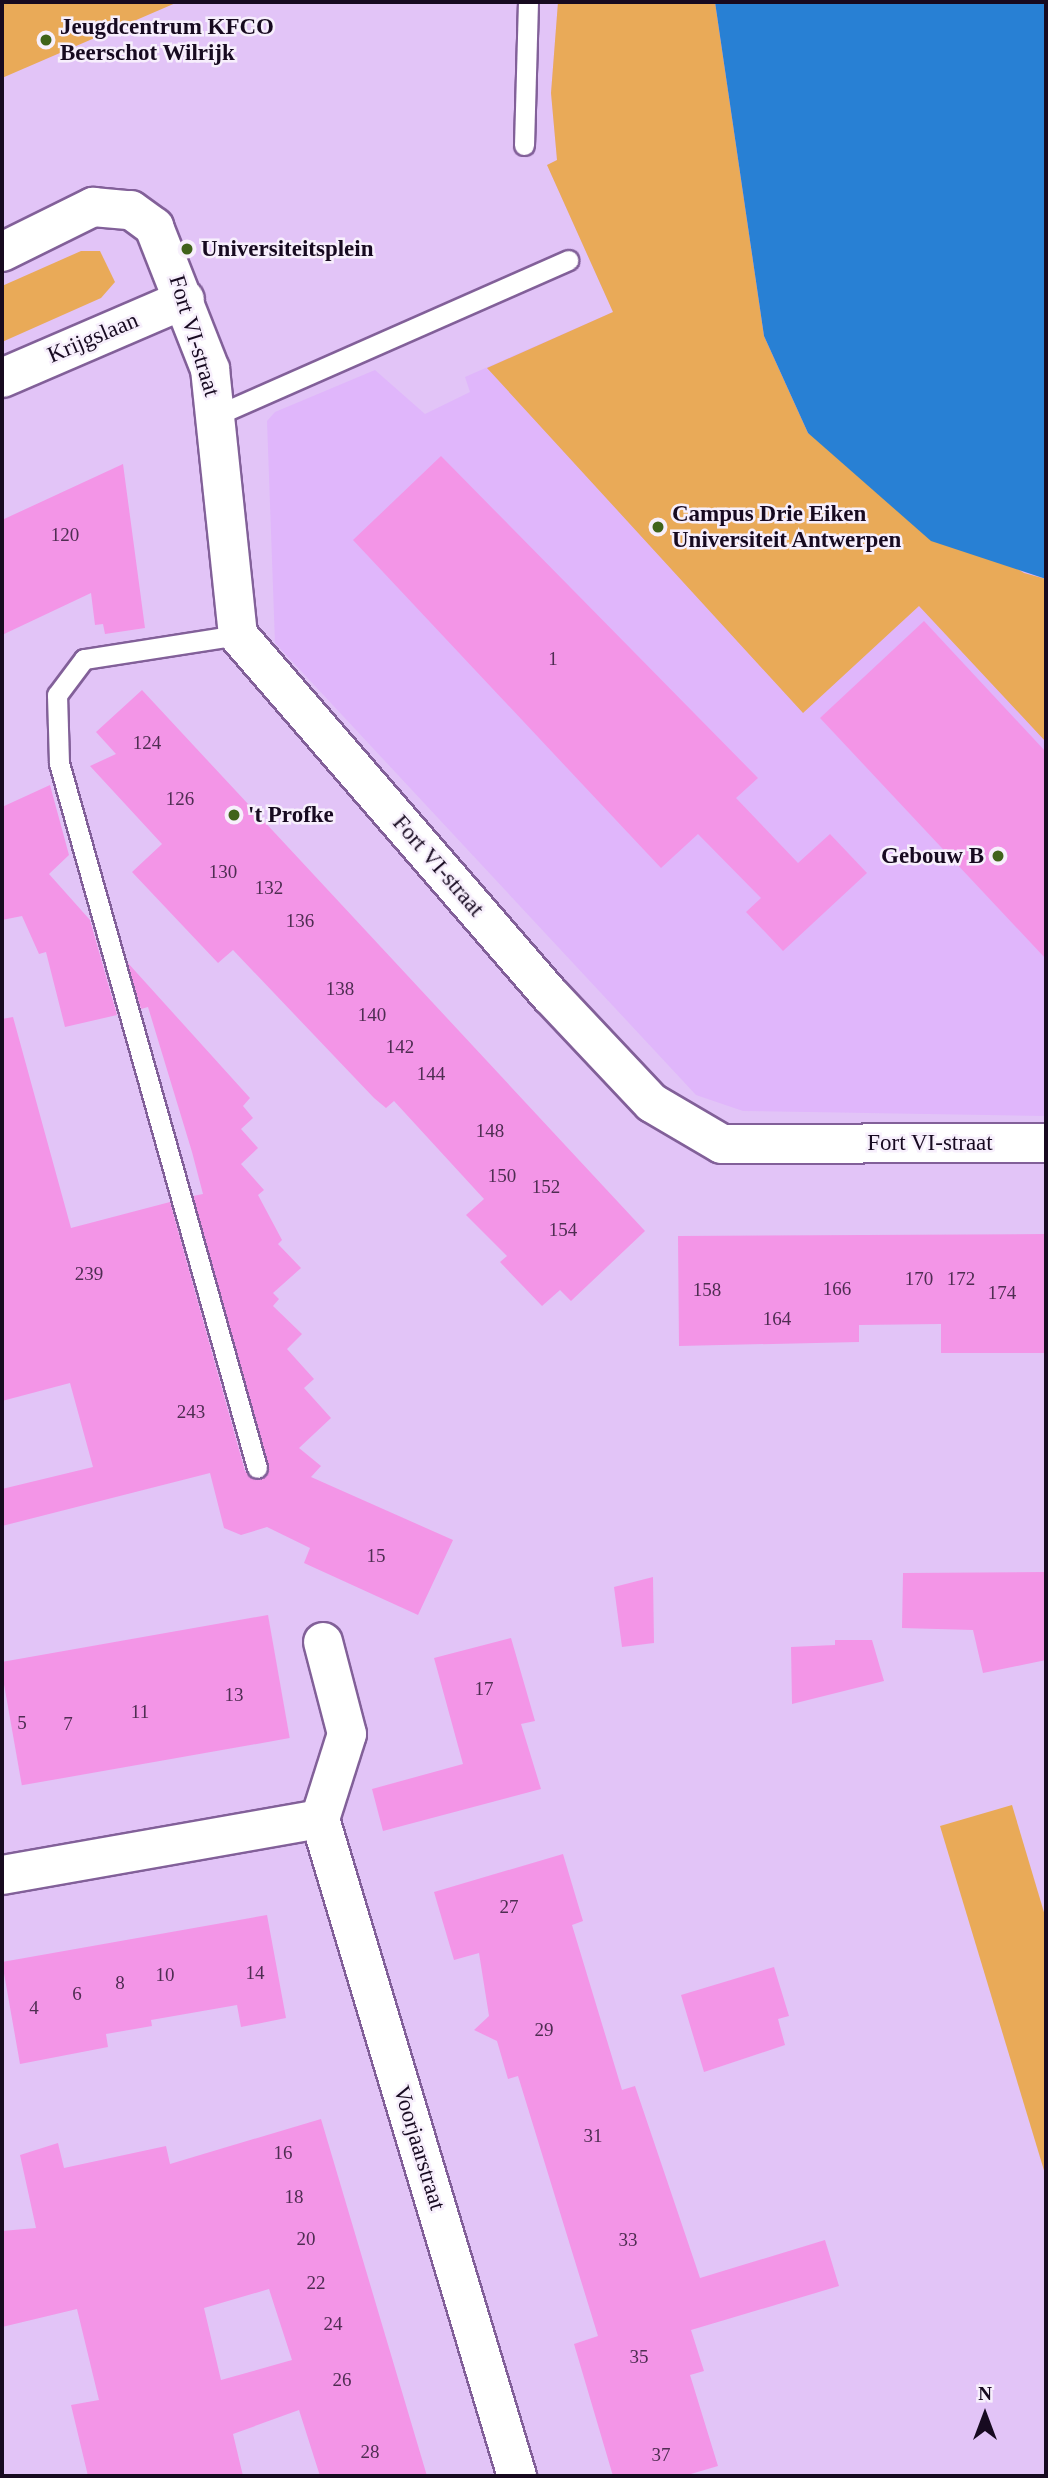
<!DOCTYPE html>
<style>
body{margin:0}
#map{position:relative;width:1048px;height:2478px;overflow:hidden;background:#e2c4f7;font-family:Georgia,serif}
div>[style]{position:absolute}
.built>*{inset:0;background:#e0b6fb}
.green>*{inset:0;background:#e9aa58}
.water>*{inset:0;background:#2880d4}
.building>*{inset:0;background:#f395e7;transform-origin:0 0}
.roads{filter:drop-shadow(2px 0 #826099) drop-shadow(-2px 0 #826099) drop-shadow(0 2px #826099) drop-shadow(0 -2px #826099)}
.service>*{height:19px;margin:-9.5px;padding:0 9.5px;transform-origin:9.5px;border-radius:9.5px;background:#fff}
.minor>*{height:38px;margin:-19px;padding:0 19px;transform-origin:19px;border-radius:19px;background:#fff}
.dots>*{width:19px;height:19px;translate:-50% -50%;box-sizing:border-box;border:4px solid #f7effc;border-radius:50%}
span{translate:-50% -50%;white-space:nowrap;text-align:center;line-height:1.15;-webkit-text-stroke:5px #f7effc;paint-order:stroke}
.number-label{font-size:19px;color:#4e2d52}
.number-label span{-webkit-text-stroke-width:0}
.poi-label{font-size:23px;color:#170a20;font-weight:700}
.left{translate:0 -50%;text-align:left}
.right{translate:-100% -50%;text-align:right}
.street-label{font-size:23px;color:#170a20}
.frame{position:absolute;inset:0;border:4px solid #170a20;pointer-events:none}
.north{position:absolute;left:950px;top:2380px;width:70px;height:70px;-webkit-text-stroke:5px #f7effc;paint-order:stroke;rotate:0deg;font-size:19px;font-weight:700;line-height:28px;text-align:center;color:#170a20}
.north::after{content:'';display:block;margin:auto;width:24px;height:32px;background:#170a20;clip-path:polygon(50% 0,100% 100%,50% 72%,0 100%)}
</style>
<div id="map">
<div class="built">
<i style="clip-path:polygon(558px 2px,1046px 2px,1046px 1116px,743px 1111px,696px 1095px,275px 643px,267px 421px,275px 412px,375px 370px,425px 414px,470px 392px,465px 377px,613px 312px,547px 165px,557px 160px,551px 93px)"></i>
</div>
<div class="green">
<i style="clip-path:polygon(2px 2px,178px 2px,2px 78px)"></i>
<i style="clip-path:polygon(558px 2px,715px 2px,764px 336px,808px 433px,1024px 573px,1046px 579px,1046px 742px,919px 606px,803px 713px,487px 368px,613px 312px,547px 165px,557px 160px,551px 93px)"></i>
<i style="clip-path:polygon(81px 251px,100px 251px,115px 282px,101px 298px,2px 342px,2px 286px)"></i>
<i style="clip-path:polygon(1012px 1805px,1046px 1919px,1046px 2177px,940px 1826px)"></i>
</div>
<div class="water">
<i style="clip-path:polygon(715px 2px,1046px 2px,1046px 579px,931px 541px,808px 433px,764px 336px)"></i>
</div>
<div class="building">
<i style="clip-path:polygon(441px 456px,758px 778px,736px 798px,798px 863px,830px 834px,867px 873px,783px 951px,746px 912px,761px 898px,698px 834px,661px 868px,353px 540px)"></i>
<i style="clip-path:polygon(123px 464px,145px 628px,105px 634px,103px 624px,95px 625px,91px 593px,2px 635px,2px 520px)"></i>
<i style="clip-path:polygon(924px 621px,1046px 752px,1046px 959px,820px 718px)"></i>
<i style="clip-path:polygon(142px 690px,645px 1231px,571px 1301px,560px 1290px,542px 1306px,500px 1262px,507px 1256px,466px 1215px,484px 1199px,394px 1101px,386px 1108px,374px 1098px,233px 950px,218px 963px,132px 872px,162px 844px,90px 766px,116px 754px,96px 732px)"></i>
<i style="clip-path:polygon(50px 785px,69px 855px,49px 874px,90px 920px,117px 1015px,65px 1027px,46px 952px,39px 954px,22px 916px,2px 920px,2px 807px)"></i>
<i style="clip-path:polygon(127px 962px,250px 1098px,243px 1106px,253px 1118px,241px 1129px,258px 1148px,241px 1164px,264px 1190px,258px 1195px,282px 1240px,278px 1244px,301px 1268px,273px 1293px,279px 1299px,273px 1306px,302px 1334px,287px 1349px,314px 1379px,304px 1388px,331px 1418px,299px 1448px,321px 1466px,311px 1477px,453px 1540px,418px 1615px,304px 1563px,310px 1548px,267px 1527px,241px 1535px,224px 1528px,210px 1473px,2px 1526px,2px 1489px,93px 1467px,70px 1383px,2px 1401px,2px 1019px,13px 1017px,71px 1228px,170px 1202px,245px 1471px,260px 1480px,269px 1470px,193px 1196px,203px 1194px,192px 1152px,148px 1007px,141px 1009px)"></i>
<i style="clip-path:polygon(1046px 1234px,1046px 1353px,941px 1353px,941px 1324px,859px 1325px,859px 1342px,679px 1346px,678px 1236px)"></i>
<i style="clip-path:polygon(1046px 1572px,1046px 1660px,983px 1673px,973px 1630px,902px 1628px,903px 1573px)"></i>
<i style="clip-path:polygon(653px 1577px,654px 1643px,622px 1647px,614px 1587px)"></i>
<i style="left:268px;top:1615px;width:125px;height:272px;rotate:80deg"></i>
<i style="clip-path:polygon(511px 1638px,535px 1721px,521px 1724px,541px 1789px,383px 1831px,372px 1789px,463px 1764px,434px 1658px)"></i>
<i style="clip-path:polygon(835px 1640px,872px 1640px,884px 1681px,792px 1704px,791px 1647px,835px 1645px)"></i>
<i style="clip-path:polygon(563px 1854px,583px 1921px,572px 1925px,622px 2090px,635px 2086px,700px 2278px,825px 2240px,839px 2286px,691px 2330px,704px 2371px,690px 2375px,718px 2466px,684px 2476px,613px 2476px,574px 2344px,598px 2336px,518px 2076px,508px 2079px,497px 2041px,474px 2030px,489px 2016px,479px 1953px,454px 1960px,434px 1892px)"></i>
<i style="clip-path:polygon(267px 1915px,286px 2018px,241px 2027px,237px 2005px,151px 2020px,152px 2026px,106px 2034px,108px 2047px,20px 2064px,2px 1962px)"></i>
<i style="clip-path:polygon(774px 1967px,789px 2016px,778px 2019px,785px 2045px,704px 2072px,681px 1995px)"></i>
<i style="clip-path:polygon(evenodd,321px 2119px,427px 2476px,320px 2476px,299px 2410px,233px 2434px,243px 2476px,88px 2476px,71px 2405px,99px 2400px,77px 2309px,2px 2327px,2px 2231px,36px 2228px,20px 2155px,58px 2143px,64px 2168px,166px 2146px,170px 2164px,321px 2119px,269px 2289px,292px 2360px,221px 2380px,204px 2308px,269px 2289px)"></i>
</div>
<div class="roads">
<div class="service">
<i style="left:524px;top:145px;width:143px;rotate:-88.4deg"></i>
<i style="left:217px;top:415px;width:384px;rotate:-23.8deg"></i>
<i style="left:238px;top:635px;width:156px;rotate:171.1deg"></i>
<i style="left:84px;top:659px;width:45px;rotate:126.9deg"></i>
<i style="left:57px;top:695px;width:68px;rotate:88.3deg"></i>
<i style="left:59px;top:763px;width:732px;rotate:74.31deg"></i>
</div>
<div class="minor">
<i style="left:2px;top:252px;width:102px;rotate:-26.3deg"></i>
<i style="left:93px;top:207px;width:38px;rotate:5deg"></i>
<i style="left:131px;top:210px;width:29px;rotate:36deg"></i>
<i style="left:154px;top:227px;width:153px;rotate:68.5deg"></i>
<i style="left:210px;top:369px;width:267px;rotate:84deg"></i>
<i style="left:238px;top:635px;width:478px;rotate:49.1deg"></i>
<i style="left:551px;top:996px;width:147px;rotate:46.7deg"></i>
<i style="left:652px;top:1103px;width:81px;rotate:30.4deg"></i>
<i style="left:722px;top:1144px;width:324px;rotate:-0.2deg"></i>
<i style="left:2px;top:378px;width:199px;rotate:-23.3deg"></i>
<i style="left:320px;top:1819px;width:89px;rotate:-72.4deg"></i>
<i style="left:347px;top:1734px;width:95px;rotate:-104.6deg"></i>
<i style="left:2px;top:1875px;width:323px;rotate:-10deg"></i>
<i style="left:320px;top:1819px;width:686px;rotate:73.31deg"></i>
</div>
</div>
<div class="dots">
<i style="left:46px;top:40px;background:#40631a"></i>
<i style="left:187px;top:249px;background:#40631a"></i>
<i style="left:658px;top:527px;background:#40631a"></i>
<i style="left:234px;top:815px;background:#40631a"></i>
<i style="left:998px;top:856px;background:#40631a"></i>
</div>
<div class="number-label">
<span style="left:65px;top:535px">120</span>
<span style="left:553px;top:659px">1</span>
<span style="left:147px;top:743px">124</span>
<span style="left:180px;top:799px">126</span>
<span style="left:223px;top:872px">130</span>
<span style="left:269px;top:888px">132</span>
<span style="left:300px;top:921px">136</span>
<span style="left:340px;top:989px">138</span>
<span style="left:372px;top:1015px">140</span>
<span style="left:400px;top:1047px">142</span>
<span style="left:431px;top:1074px">144</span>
<span style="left:490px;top:1131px">148</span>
<span style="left:502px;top:1176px">150</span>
<span style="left:546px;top:1187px">152</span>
<span style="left:563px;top:1230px">154</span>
<span style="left:89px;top:1274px">239</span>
<span style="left:919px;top:1279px">170</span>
<span style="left:961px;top:1279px">172</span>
<span style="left:837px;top:1289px">166</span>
<span style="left:707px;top:1290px">158</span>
<span style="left:1002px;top:1293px">174</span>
<span style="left:777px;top:1319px">164</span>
<span style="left:191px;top:1412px">243</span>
<span style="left:376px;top:1556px">15</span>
<span style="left:484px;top:1689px">17</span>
<span style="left:234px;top:1695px">13</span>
<span style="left:140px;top:1712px">11</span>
<span style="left:22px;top:1723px">5</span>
<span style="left:68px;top:1724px">7</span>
<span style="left:509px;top:1907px">27</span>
<span style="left:255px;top:1973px">14</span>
<span style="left:165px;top:1975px">10</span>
<span style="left:120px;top:1983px">8</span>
<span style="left:77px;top:1994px">6</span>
<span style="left:34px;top:2008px">4</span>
<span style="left:544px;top:2030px">29</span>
<span style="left:593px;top:2136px">31</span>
<span style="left:283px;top:2153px">16</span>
<span style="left:294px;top:2197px">18</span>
<span style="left:306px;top:2239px">20</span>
<span style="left:628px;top:2240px">33</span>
<span style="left:316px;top:2283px">22</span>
<span style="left:333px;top:2324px">24</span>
<span style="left:639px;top:2357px">35</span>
<span style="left:342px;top:2380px">26</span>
<span style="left:370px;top:2452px">28</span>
<span style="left:661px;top:2455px">37</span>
</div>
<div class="poi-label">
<span class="left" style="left:60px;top:40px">Jeugdcentrum KFCO<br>Beerschot Wilrijk</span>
<span class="left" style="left:201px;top:249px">Universiteitsplein</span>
<span class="left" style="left:672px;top:527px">Campus Drie Eiken<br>Universiteit Antwerpen</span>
<span class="left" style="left:248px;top:815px">'t Profke</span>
<span class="right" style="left:984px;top:856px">Gebouw B</span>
</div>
<div class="street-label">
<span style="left:194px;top:336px;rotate:73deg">Fort VI-straat</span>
<span style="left:93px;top:338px;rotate:-23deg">Krijgslaan</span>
<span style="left:438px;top:866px;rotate:49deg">Fort VI-straat</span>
<span style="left:930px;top:1143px">Fort VI-straat</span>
<span style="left:419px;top:2148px;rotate:73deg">Voorjaarstraat</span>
</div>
<div class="frame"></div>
<div class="north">N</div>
</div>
